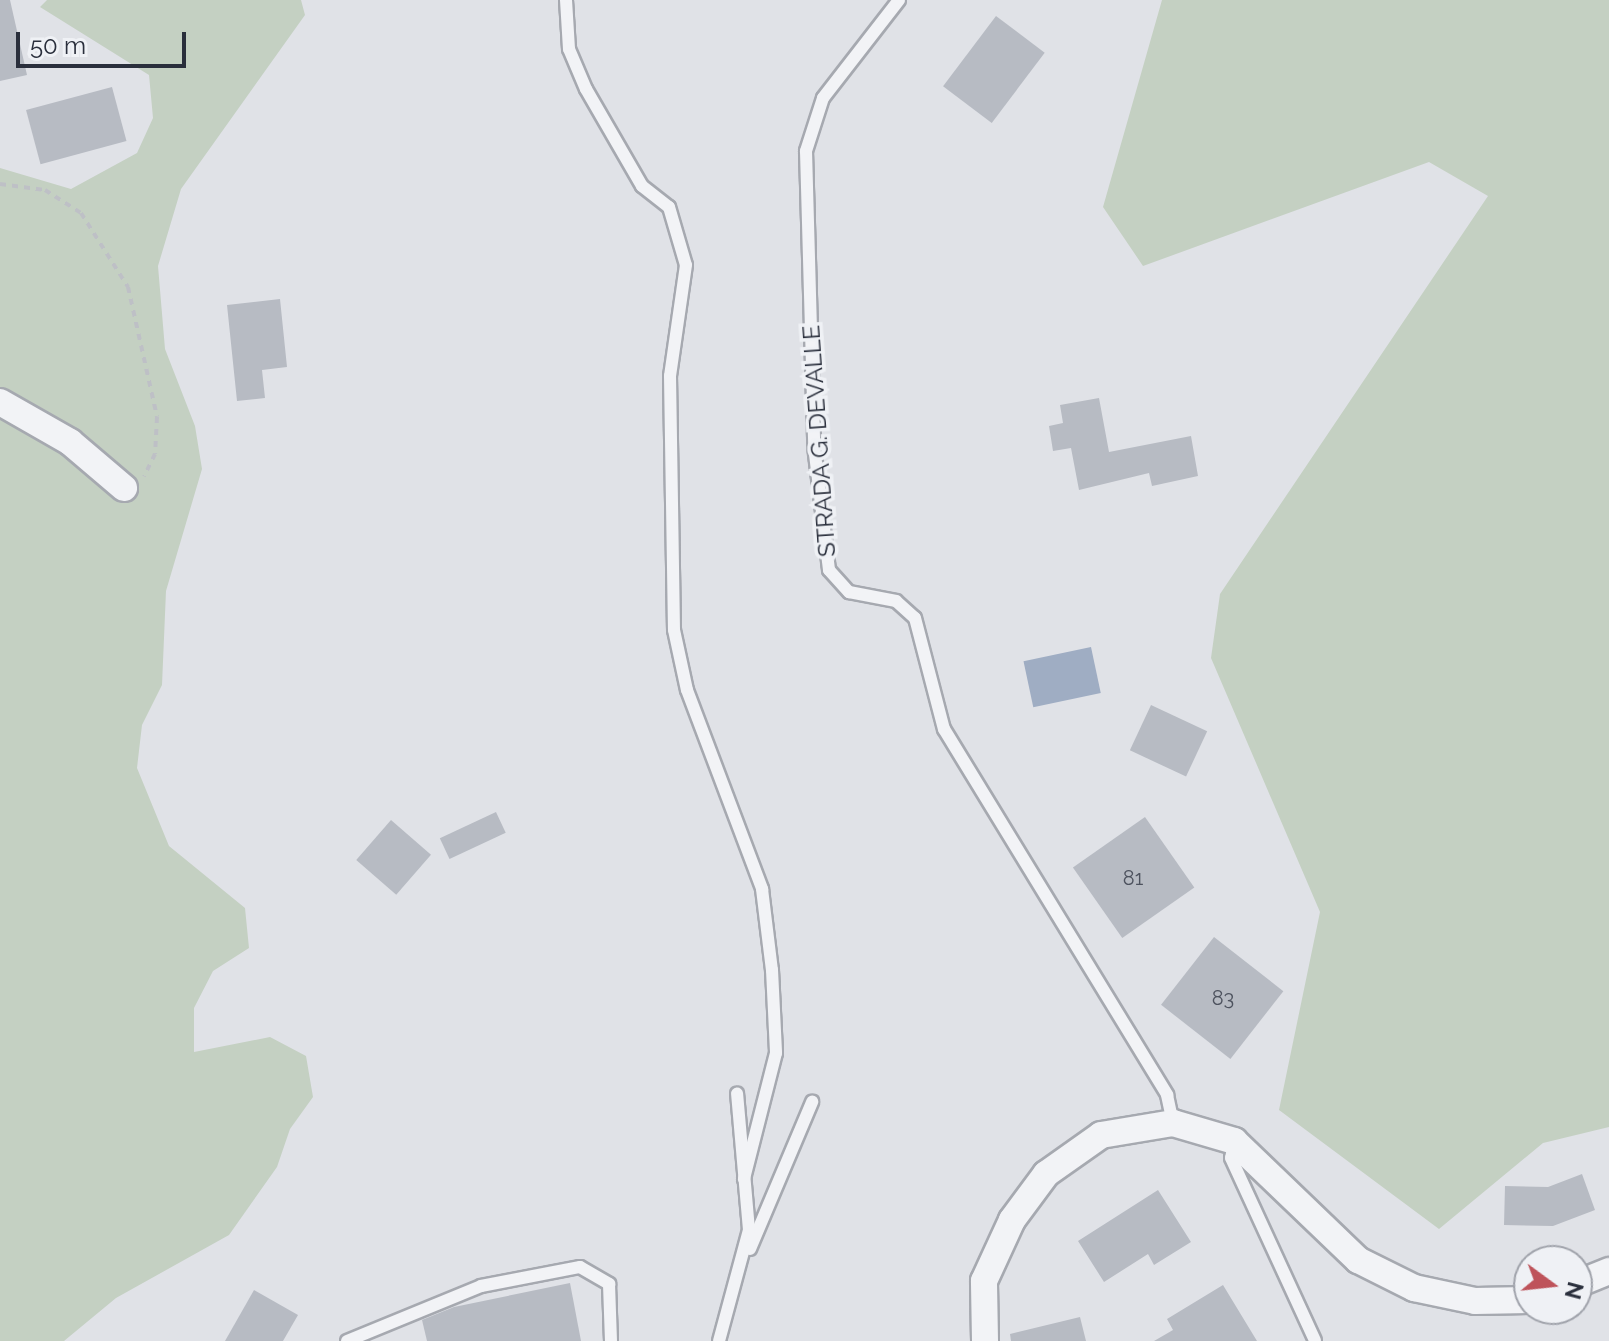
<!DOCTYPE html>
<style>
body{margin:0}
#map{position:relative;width:1609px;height:1341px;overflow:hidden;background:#e0e2e7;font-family:Raleway,sans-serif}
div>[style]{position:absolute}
.green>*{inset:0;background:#c4d0c2}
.water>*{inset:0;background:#9fadc3;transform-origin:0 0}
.building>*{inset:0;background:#b7bbc3;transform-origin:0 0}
.path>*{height:4px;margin-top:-2px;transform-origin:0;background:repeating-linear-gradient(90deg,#bec0c6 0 6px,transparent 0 12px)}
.roads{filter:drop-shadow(2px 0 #a6a9b0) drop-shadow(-2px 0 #a6a9b0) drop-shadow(0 2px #a6a9b0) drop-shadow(0 -2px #a6a9b0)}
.lane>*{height:12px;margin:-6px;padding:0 6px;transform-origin:6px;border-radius:6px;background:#f2f3f6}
.street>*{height:26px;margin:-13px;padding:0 13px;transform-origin:13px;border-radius:13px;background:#f2f3f6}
span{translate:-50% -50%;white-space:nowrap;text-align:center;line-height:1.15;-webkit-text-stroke:7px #eff1f5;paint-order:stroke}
.number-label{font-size:20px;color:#4d525e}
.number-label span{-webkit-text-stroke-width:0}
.street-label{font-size:24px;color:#2a2f3c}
.north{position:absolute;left:1513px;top:1245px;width:80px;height:80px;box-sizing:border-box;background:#eff1f5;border:2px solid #a0a3ab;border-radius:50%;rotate:105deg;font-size:22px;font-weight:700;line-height:32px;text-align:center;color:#2a2f3c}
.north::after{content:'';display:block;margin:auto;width:28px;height:36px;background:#be535a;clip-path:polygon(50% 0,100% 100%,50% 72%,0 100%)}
.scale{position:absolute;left:16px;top:32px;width:170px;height:36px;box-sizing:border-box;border:4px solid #2a2f3c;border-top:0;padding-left:10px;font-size:24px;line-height:28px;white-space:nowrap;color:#2a2f3c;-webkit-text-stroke:6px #eff1f5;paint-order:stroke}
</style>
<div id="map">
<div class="green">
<i style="clip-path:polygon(47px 0,301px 0,305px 15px,181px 189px,158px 266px,165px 349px,195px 426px,202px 469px,166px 591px,162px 685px,142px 725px,137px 768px,169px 846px,245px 908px,249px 948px,213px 971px,194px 1008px,194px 1052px,270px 1037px,306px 1056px,313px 1097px,290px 1129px,277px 1167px,229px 1235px,116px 1298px,64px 1341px,0 1341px,0 168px,71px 189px,137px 153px,153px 118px,149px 75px,40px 7px)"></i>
<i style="clip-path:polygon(1162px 0,1609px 0,1609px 1127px,1543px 1143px,1439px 1229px,1279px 1110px,1320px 912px,1211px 658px,1220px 594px,1488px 196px,1429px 162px,1143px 266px,1103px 207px)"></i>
</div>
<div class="water">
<i style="left:1091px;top:647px;width:47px;height:69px;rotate:78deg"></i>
</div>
<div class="building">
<i style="clip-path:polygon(0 0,10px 0,27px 75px,0 81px)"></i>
<i style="left:996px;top:16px;width:61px;height:88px;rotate:37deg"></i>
<i style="left:112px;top:87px;width:56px;height:89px;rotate:75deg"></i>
<i style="clip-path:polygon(280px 299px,287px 367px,262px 370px,265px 398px,237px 401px,227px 305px)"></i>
<i style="clip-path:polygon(1099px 398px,1109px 452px,1191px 436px,1198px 476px,1152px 486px,1149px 473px,1079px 490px,1071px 448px,1053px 451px,1049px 426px,1063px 423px,1060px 405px)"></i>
<i style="left:1151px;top:705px;width:62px;height:50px;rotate:25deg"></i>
<i style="left:496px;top:812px;width:23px;height:62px;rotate:65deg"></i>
<i style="left:1145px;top:817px;width:86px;height:88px;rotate:55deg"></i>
<i style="left:391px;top:820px;width:53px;height:53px;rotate:41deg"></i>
<i style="left:1214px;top:937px;width:88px;height:86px;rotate:38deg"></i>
<i style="clip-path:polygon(1582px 1174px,1595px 1210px,1553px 1226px,1504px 1225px,1505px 1186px,1548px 1187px)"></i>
<i style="clip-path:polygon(1158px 1190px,1191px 1242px,1154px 1265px,1148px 1254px,1104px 1282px,1078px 1241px)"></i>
<i style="clip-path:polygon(570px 1283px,581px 1341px,427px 1341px,422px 1320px,454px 1307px)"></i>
<i style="clip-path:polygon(1223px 1285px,1257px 1341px,1154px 1341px,1173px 1330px,1167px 1319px)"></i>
<i style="clip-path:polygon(254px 1290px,298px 1315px,283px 1341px,225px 1341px)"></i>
<i style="clip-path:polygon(1080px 1317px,1086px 1341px,1011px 1341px,1010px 1334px)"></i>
</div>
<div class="path">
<i style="left:0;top:184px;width:45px;rotate:7.6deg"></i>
<i style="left:45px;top:190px;width:43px;rotate:32.6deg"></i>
<i style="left:81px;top:213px;width:88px;rotate:57.6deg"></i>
<i style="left:128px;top:287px;width:133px;rotate:77.4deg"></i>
<i style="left:157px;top:417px;width:37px;rotate:93deg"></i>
<i style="left:155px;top:454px;width:25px;rotate:116deg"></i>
</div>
<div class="roads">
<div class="lane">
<i style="left:566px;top:0;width:49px;rotate:86.5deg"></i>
<i style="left:569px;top:49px;width:43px;rotate:67deg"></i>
<i style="left:586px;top:89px;width:112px;rotate:60deg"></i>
<i style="left:642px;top:186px;width:34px;rotate:38deg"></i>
<i style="left:669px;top:207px;width:60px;rotate:73.7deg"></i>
<i style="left:686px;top:265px;width:112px;rotate:98.2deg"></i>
<i style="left:670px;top:376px;width:254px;rotate:89.1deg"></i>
<i style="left:674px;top:630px;width:61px;rotate:77.8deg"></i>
<i style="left:687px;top:690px;width:213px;rotate:69.3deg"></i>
<i style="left:762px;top:889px;width:82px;rotate:83deg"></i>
<i style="left:772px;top:970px;width:83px;rotate:87.2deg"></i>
<i style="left:776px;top:1053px;width:130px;rotate:104.3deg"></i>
<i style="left:899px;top:0;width:124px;rotate:127.8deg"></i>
<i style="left:823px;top:98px;width:56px;rotate:107.8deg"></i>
<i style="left:806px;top:151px;width:295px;rotate:88.4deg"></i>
<i style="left:814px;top:446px;width:125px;rotate:83.1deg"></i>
<i style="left:829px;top:570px;width:30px;rotate:48deg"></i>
<i style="left:849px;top:592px;width:48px;rotate:10.8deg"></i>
<i style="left:896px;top:601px;width:25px;rotate:42deg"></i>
<i style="left:915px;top:618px;width:115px;rotate:75.4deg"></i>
<i style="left:944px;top:729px;width:429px;rotate:58.6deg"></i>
<i style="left:1167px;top:1095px;width:29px;rotate:78deg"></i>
<i style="left:1234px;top:1144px;width:14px;rotate:102deg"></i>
<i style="left:1231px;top:1158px;width:201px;rotate:65.3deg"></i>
<i style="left:750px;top:1249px;width:160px;rotate:-67.1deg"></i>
<i style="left:347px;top:1341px;width:145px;rotate:-22.3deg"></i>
<i style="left:481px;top:1286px;width:101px;rotate:-10.9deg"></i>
<i style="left:580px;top:1267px;width:34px;rotate:30deg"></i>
<i style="left:609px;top:1284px;width:57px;rotate:88deg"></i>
<i style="left:719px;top:1341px;width:115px;rotate:-74.9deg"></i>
<i style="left:749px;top:1230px;width:137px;rotate:-95deg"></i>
</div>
<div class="street">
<i style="left:0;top:402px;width:81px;rotate:29.7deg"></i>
<i style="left:70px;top:442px;width:71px;rotate:40.4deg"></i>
<i style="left:1577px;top:1284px;width:35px;rotate:-22deg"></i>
<i style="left:985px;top:1341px;width:60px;rotate:-91deg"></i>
<i style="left:984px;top:1281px;width:67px;rotate:-65.3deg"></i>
<i style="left:1012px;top:1220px;width:57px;rotate:-53.5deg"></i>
<i style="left:1046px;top:1174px;width:67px;rotate:-35.3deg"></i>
<i style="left:1101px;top:1135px;width:73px;rotate:-9.5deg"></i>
<i style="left:1173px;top:1123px;width:64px;rotate:16.4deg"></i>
<i style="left:1234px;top:1141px;width:172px;rotate:43.8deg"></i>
<i style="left:1358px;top:1260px;width:63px;rotate:26.6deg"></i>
<i style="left:1414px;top:1288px;width:62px;rotate:12deg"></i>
<i style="left:1475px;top:1301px;width:54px;rotate:-1.1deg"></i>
</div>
</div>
<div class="number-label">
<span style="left:1133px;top:878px">81</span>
<span style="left:1223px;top:998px">83</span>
</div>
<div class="street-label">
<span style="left:819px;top:441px;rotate:-94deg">STRADA G. DEVALLE</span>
</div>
<div class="north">N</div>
<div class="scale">50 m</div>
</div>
